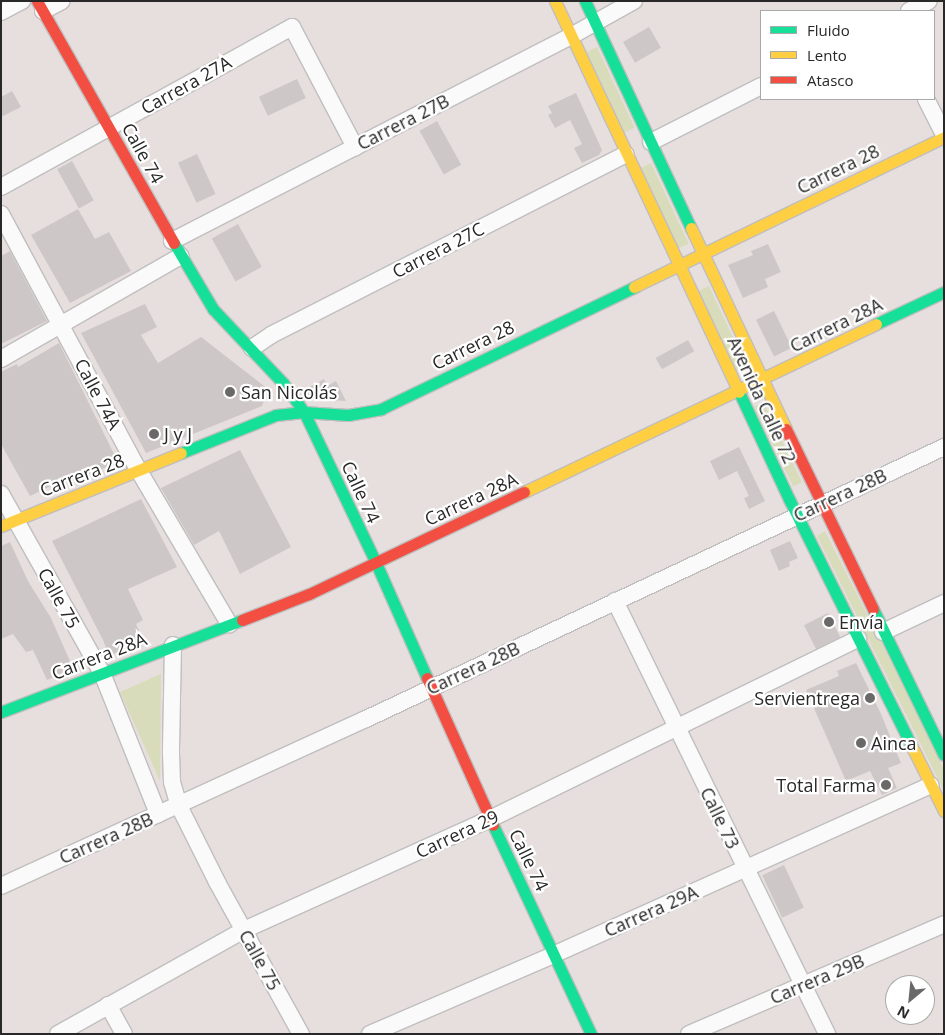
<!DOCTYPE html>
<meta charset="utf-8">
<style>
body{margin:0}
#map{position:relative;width:945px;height:1035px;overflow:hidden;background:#e6dfde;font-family:"Open Sans",sans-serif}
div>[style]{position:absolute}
.green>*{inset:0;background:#d9dcba;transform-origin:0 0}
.building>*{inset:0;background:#cdc8c7;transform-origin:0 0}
.roads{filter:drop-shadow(1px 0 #c0bebf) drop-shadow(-1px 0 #c0bebf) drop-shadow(0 1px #c0bebf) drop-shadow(0 -1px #c0bebf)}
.street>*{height:16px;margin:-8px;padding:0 8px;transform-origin:8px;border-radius:8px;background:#fbfafa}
.fast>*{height:11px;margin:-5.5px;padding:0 5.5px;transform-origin:5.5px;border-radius:5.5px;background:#16e098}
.slow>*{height:11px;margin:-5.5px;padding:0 5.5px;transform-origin:5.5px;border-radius:5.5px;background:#ffcf43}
.jam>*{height:11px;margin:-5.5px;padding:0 5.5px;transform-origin:5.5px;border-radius:5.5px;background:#f24e42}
.dots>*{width:14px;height:14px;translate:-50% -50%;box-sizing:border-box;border:2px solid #fff;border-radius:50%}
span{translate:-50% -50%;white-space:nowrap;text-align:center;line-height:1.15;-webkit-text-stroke:4.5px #fff;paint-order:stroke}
.street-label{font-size:18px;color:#282828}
.poi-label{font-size:18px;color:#282828}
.left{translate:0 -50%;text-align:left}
.right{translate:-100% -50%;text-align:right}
.frame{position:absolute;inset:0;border:2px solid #282828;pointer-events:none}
.legend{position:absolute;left:760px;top:10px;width:175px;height:90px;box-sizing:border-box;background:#fff;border:1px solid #a9a9a9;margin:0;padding:6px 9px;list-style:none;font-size:15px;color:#282828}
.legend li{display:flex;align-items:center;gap:10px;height:25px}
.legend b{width:25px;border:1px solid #a9a9a9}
.north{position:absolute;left:885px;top:975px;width:50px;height:50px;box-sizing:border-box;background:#fff;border:1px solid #a9a9a9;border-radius:50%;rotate:208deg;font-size:14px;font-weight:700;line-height:20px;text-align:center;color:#282828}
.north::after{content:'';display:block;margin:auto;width:18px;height:22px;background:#6a6868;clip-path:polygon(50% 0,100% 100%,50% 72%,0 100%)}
</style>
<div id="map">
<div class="green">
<i style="left:597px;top:47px;width:89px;height:11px;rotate:65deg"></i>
<i style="left:651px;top:163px;width:89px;height:11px;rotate:65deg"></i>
<i style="left:709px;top:286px;width:89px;height:11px;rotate:65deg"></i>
<i style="left:763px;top:402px;width:89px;height:10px;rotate:64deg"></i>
<i style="clip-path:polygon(825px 531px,934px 747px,944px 770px,944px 791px,817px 536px)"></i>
<i style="clip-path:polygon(161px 674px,160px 781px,120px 692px)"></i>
</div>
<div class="building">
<i style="left:649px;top:27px;width:24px;height:30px;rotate:60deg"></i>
<i style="left:297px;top:79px;width:21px;height:42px;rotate:65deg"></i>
<i style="clip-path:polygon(12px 91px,21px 107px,1px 117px,1px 97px)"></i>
<i style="clip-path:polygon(576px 93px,602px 150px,599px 155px,582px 163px,574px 148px,582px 144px,570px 120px,555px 128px,548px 115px,552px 113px,548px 106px)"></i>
<i style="left:437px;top:121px;width:50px;height:20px;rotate:61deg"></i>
<i style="left:197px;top:154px;width:44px;height:21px;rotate:65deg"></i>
<i style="left:72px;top:161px;width:45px;height:17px;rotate:61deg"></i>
<i style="clip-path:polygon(78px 209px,95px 239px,109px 232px,131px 271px,70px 303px,31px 235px)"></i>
<i style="left:238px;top:224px;width:49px;height:30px;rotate:61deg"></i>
<i style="clip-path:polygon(768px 244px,781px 272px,765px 279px,768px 287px,743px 298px,728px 265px,753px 255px,751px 251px)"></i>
<i style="clip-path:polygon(10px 251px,47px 321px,1px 344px,1px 256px)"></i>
<i style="clip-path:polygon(145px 304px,157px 327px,141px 335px,158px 363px,201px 337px,268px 389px,262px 406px,146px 453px,81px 333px)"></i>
<i style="left:774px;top:311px;width:41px;height:20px;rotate:64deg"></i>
<i style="left:688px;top:340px;width:13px;height:37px;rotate:61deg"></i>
<i style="clip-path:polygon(59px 343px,118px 462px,84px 477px,51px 486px,30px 496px,1px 444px,1px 372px,17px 364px,18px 367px)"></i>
<i style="clip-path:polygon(324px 379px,327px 386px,336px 381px,346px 401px,312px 399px,310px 397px,304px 390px)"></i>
<i style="clip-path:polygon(739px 447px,765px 501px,749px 509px,744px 498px,749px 496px,737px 471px,719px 480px,710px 461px)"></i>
<i style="clip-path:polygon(240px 450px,291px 547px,240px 574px,219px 531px,194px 545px,161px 488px)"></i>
<i style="clip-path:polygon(141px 499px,177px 567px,128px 589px,143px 620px,136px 624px,143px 640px,109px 656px,103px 640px,52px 541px)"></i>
<i style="clip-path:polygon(790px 541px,798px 558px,789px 562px,790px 566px,779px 571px,770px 550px)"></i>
<i style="clip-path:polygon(10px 542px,28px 581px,51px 618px,73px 668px,47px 680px,33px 650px,26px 652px,13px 634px,1px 639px,1px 546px)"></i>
<i style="left:828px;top:613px;width:27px;height:27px;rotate:63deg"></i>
<i style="clip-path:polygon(856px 663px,881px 714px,901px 763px,888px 768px,897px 788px,882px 795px,870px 771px,846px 781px,806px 690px,839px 676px,837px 671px)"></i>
<i style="left:784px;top:865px;width:47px;height:24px;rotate:65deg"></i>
</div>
<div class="roads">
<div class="street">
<i style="left:43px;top:11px;width:21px;rotate:-28deg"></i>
<i style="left:909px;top:11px;width:22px;rotate:-27deg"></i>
<i style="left:1px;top:12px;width:24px;rotate:-28deg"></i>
<i style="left:926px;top:99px;width:39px;rotate:63deg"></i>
<i style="left:651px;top:142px;width:123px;rotate:-27deg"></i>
<i style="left:1px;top:187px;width:332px;rotate:-28.8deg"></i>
<i style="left:292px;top:27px;width:136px;rotate:62.3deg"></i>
<i style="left:1px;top:214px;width:292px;rotate:61.8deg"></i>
<i style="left:139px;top:471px;width:178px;rotate:59.5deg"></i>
<i style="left:172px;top:241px;width:449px;rotate:-27.2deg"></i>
<i style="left:571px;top:36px;width:72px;rotate:-29.1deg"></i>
<i style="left:252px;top:348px;width:23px;rotate:-34deg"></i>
<i style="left:271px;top:335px;width:398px;rotate:-27deg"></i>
<i style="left:1px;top:359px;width:207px;rotate:-29.8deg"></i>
<i style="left:1px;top:494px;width:206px;rotate:60.6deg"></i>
<i style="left:102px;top:673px;width:152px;rotate:68.3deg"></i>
<i style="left:615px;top:601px;width:482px;rotate:63.9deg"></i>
<i style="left:883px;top:632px;width:68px;rotate:-25.4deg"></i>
<i style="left:173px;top:645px;width:108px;rotate:91.1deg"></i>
<i style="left:171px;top:753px;width:29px;rotate:88deg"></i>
<i style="left:172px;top:782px;width:25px;rotate:74deg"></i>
<i style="left:179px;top:806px;width:85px;rotate:63.4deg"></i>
<i style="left:217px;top:882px;width:174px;rotate:61.1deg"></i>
<i style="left:1px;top:886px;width:401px;rotate:-24.6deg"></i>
<i style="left:366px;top:719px;width:639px;rotate:-25.2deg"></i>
<i style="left:108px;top:1005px;width:33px;rotate:61deg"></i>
<i style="left:58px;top:1034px;width:213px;rotate:-29.2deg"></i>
<i style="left:244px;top:930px;width:270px;rotate:-24.3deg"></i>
<i style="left:490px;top:819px;width:410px;rotate:-26.1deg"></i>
<i style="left:370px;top:1034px;width:199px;rotate:-23.3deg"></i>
<i style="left:553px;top:955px;width:414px;rotate:-24.2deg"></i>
<i style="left:689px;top:1034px;width:278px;rotate:-23.3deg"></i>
</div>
<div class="fast">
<i style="left:585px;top:1px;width:251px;rotate:65deg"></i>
<i style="left:174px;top:243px;width:77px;rotate:59.4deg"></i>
<i style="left:213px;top:309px;width:102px;rotate:46.6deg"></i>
<i style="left:283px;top:383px;width:36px;rotate:54deg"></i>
<i style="left:304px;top:412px;width:167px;rotate:64.5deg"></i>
<i style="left:376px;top:563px;width:126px;rotate:66.1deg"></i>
<i style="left:876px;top:324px;width:75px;rotate:-25.2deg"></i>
<i style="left:739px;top:392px;width:118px;rotate:65deg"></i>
<i style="left:789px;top:499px;width:277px;rotate:63.6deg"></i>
<i style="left:181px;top:453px;width:102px;rotate:-21.8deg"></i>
<i style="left:276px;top:415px;width:28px;rotate:-6deg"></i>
<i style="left:304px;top:412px;width:44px;rotate:3.9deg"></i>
<i style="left:348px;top:415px;width:34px;rotate:-10deg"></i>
<i style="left:381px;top:409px;width:281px;rotate:-25.7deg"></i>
<i style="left:873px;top:609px;width:162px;rotate:64.1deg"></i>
<i style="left:1px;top:712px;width:258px;rotate:-20.9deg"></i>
<i style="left:493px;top:825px;width:231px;rotate:64.9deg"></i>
</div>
<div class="slow">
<i style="left:555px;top:1px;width:432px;rotate:64.8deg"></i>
<i style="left:691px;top:228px;width:222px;rotate:64.7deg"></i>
<i style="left:634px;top:287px;width:344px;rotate:-25.8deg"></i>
<i style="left:524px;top:492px;width:390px;rotate:-25.5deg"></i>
<i style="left:1px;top:526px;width:194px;rotate:-22.1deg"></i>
<i style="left:912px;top:747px;width:72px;rotate:63.4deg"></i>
</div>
<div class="jam">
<i style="left:37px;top:1px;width:278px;rotate:60.5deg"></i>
<i style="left:786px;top:429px;width:200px;rotate:64.2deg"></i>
<i style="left:242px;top:620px;width:72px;rotate:-21.2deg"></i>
<i style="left:309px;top:594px;width:238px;rotate:-25.4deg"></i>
<i style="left:427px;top:678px;width:161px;rotate:65.8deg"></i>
</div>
</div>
<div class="dots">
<i style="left:230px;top:392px;background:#6a6868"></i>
<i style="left:154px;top:434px;background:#6a6868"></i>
<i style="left:829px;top:622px;background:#6a6868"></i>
<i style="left:870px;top:698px;background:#6a6868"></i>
<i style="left:861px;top:743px;background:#6a6868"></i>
<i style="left:886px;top:785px;background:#6a6868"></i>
</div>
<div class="street-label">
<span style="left:186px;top:85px;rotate:-29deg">Carrera 27A</span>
<span style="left:403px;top:122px;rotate:-27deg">Carrera 27B</span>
<span style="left:143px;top:153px;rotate:61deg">Calle 74</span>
<span style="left:838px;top:169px;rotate:-26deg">Carrera 28</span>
<span style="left:438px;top:250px;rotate:-27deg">Carrera 27C</span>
<span style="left:836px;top:325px;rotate:-26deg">Carrera 28A</span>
<span style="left:473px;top:345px;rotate:-26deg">Carrera 28</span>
<span style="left:98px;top:394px;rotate:62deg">Calle 74A</span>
<span style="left:762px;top:400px;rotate:65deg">Avenida Calle 72</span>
<span style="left:82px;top:475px;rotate:-21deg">Carrera 28</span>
<span style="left:361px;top:492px;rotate:65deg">Calle 74</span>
<span style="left:840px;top:495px;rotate:-25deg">Carrera 28B</span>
<span style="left:471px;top:499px;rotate:-25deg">Carrera 28A</span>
<span style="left:59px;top:598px;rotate:61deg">Calle 75</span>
<span style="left:99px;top:656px;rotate:-21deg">Carrera 28A</span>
<span style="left:473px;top:668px;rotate:-25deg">Carrera 28B</span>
<span style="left:720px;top:818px;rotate:64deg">Calle 73</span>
<span style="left:457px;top:834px;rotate:-25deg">Carrera 29</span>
<span style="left:106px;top:838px;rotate:-24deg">Carrera 28B</span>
<span style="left:529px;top:860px;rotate:64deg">Calle 74</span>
<span style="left:651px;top:911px;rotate:-24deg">Carrera 29A</span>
<span style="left:260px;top:960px;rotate:61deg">Calle 75</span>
<span style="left:817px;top:979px;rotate:-23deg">Carrera 29B</span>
</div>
<div class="poi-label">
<span class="left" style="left:241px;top:392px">San Nicolás</span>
<span class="left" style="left:164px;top:434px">J y J</span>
<span class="left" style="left:839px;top:622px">Envía</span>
<span class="right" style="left:860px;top:698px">Servientrega</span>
<span class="left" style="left:871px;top:743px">Ainca</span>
<span class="right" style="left:876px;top:785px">Total Farma</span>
</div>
<div class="frame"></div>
<ul class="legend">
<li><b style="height:6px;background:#16e098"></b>Fluido</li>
<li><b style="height:6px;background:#ffcf43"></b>Lento</li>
<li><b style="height:6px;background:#f24e42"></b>Atasco</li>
</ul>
<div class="north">N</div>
</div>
